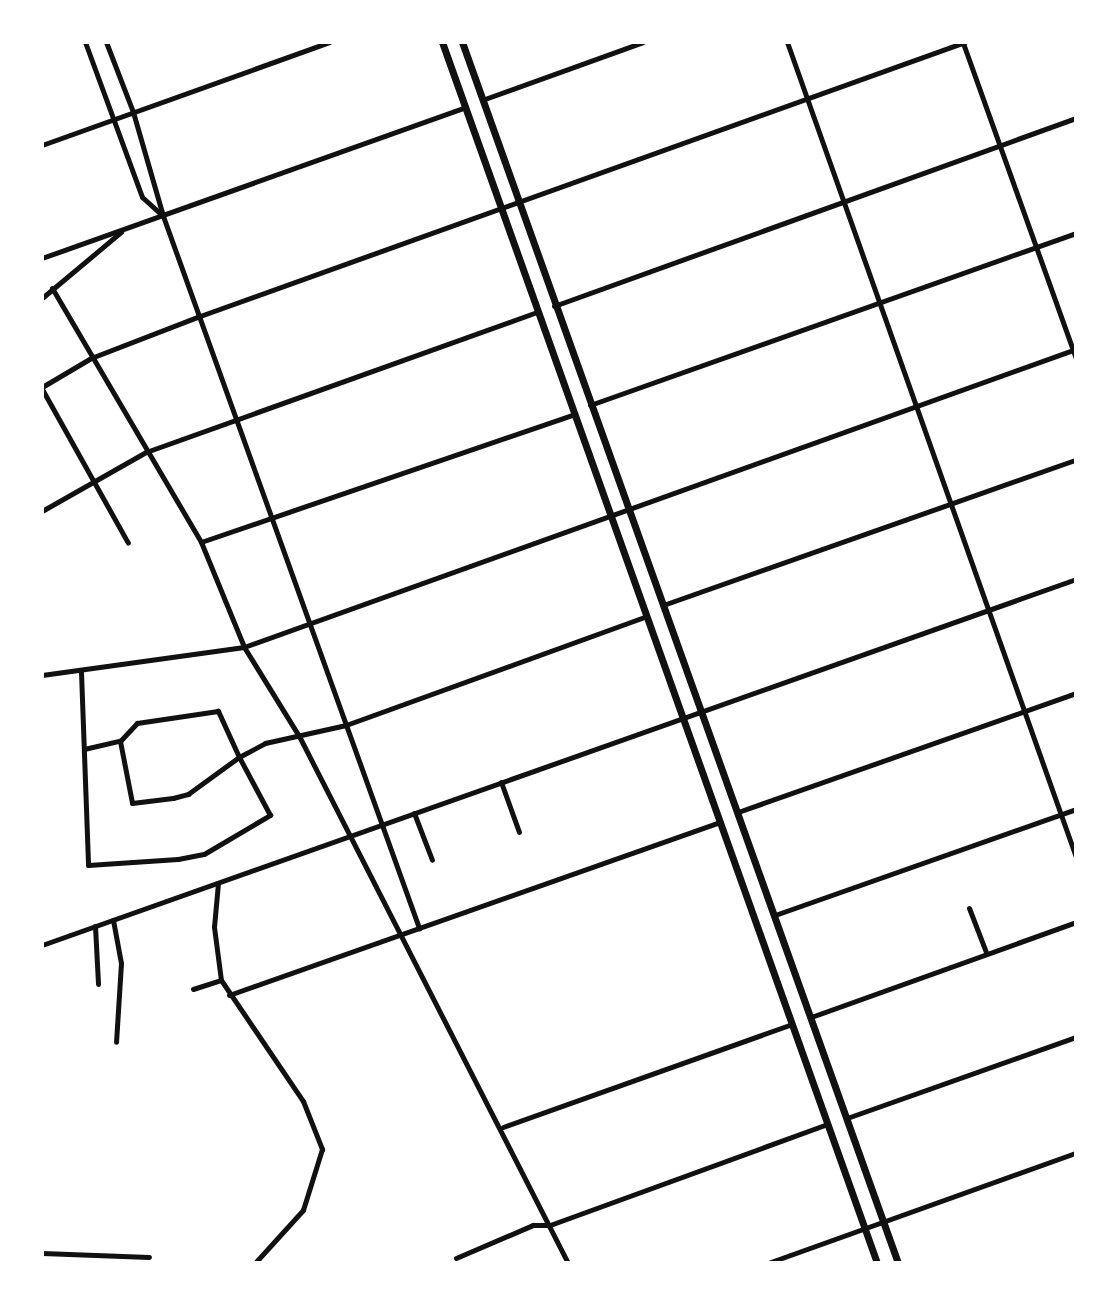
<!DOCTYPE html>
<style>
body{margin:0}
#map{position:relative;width:1118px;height:1305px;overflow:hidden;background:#fff;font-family:Montserrat,sans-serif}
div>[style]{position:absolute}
.minor>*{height:5px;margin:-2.5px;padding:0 2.5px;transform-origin:2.5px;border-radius:2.5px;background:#111}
.primary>*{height:7px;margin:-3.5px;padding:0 3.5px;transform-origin:3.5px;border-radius:3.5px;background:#111}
span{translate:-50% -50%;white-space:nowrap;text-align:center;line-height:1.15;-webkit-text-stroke:7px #fff;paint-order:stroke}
.frame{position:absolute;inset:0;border:44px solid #fff;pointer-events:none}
</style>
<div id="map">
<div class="minor">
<i style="left:85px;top:42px;width:165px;rotate:69.8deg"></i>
<i style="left:142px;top:197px;width:27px;rotate:42deg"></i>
<i style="left:106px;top:42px;width:75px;rotate:68.9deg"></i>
<i style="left:133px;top:112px;width:108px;rotate:73.9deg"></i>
<i style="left:163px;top:216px;width:757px;rotate:70.22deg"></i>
<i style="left:787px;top:42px;width:865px;rotate:70.48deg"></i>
<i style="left:963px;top:43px;width:335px;rotate:70.3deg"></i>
<i style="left:482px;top:100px;width:171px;rotate:-19.8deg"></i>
<i style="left:42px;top:145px;width:305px;rotate:-19.7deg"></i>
<i style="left:42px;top:258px;width:449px;rotate:-19.6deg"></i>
<i style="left:52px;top:288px;width:294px;rotate:59.6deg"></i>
<i style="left:201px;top:542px;width:113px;rotate:67.7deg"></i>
<i style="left:244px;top:647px;width:105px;rotate:58.3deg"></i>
<i style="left:299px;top:736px;width:592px;rotate:62.96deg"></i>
<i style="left:42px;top:298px;width:103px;rotate:-39.9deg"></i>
<i style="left:554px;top:306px;width:555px;rotate:-19.81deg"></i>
<i style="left:42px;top:387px;width:57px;rotate:-30.6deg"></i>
<i style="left:91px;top:358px;width:117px;rotate:-21.1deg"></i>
<i style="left:200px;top:316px;width:813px;rotate:-19.71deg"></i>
<i style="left:42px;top:389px;width:176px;rotate:60.8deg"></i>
<i style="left:590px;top:405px;width:516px;rotate:-19.49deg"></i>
<i style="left:42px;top:511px;width:120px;rotate:-29.6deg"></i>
<i style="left:146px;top:452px;width:416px;rotate:-19.7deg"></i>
<i style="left:201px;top:542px;width:395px;rotate:-18.9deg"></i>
<i style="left:666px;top:604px;width:435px;rotate:-19.4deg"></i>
<i style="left:81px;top:672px;width:193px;rotate:87.9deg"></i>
<i style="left:88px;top:865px;width:90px;rotate:-3.8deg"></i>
<i style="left:178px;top:859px;width:26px;rotate:-11deg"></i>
<i style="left:204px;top:854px;width:77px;rotate:-30.6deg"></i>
<i style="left:270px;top:815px;width:66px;rotate:-118.1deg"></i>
<i style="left:239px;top:757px;width:51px;rotate:-114.5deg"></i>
<i style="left:218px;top:711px;width:82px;rotate:171.6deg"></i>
<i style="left:137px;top:723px;width:25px;rotate:133deg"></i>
<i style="left:120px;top:741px;width:63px;rotate:79deg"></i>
<i style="left:132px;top:803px;width:41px;rotate:-7deg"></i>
<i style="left:173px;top:798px;width:16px;rotate:-15deg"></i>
<i style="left:188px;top:794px;width:63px;rotate:-36deg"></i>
<i style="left:239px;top:757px;width:30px;rotate:-28deg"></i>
<i style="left:265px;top:743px;width:83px;rotate:-12.5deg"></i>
<i style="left:346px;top:725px;width:318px;rotate:-19.9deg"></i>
<i style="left:42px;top:675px;width:204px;rotate:-7.9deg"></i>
<i style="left:244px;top:647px;width:884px;rotate:-19.71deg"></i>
<i style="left:84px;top:749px;width:37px;rotate:-13deg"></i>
<i style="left:501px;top:782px;width:53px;rotate:70.2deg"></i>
<i style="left:738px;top:812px;width:358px;rotate:-19.4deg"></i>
<i style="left:414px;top:813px;width:50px;rotate:69deg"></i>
<i style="left:218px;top:883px;width:44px;rotate:95.2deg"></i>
<i style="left:214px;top:927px;width:53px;rotate:82.5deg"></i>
<i style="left:221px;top:980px;width:146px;rotate:55.9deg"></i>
<i style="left:303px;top:1101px;width:52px;rotate:68.4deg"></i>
<i style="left:322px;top:1149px;width:64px;rotate:107.3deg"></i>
<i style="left:303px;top:1210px;width:72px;rotate:132.2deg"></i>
<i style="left:969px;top:908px;width:47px;rotate:68.9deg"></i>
<i style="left:775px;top:915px;width:319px;rotate:-19.4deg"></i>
<i style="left:113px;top:920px;width:44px;rotate:79.5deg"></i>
<i style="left:121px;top:963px;width:79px;rotate:93.6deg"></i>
<i style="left:95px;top:926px;width:58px;rotate:87deg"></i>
<i style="left:42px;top:945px;width:1097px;rotate:-19.49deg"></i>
<i style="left:193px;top:989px;width:29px;rotate:-18deg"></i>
<i style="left:229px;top:995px;width:521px;rotate:-19.41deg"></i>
<i style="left:811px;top:1017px;width:282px;rotate:-19.7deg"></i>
<i style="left:847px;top:1118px;width:243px;rotate:-19.5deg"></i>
<i style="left:503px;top:1127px;width:307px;rotate:-19.6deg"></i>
<i style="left:42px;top:1253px;width:107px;rotate:2.1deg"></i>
<i style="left:456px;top:1258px;width:84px;rotate:-23.2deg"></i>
<i style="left:533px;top:1225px;width:17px"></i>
<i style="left:550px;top:1225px;width:296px;rotate:-20deg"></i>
<i style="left:768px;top:1263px;width:327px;rotate:-19.7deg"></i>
</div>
<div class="primary">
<i style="left:442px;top:42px;width:1296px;rotate:70.39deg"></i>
<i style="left:462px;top:42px;width:1297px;rotate:70.35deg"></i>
</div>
<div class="frame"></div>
</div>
